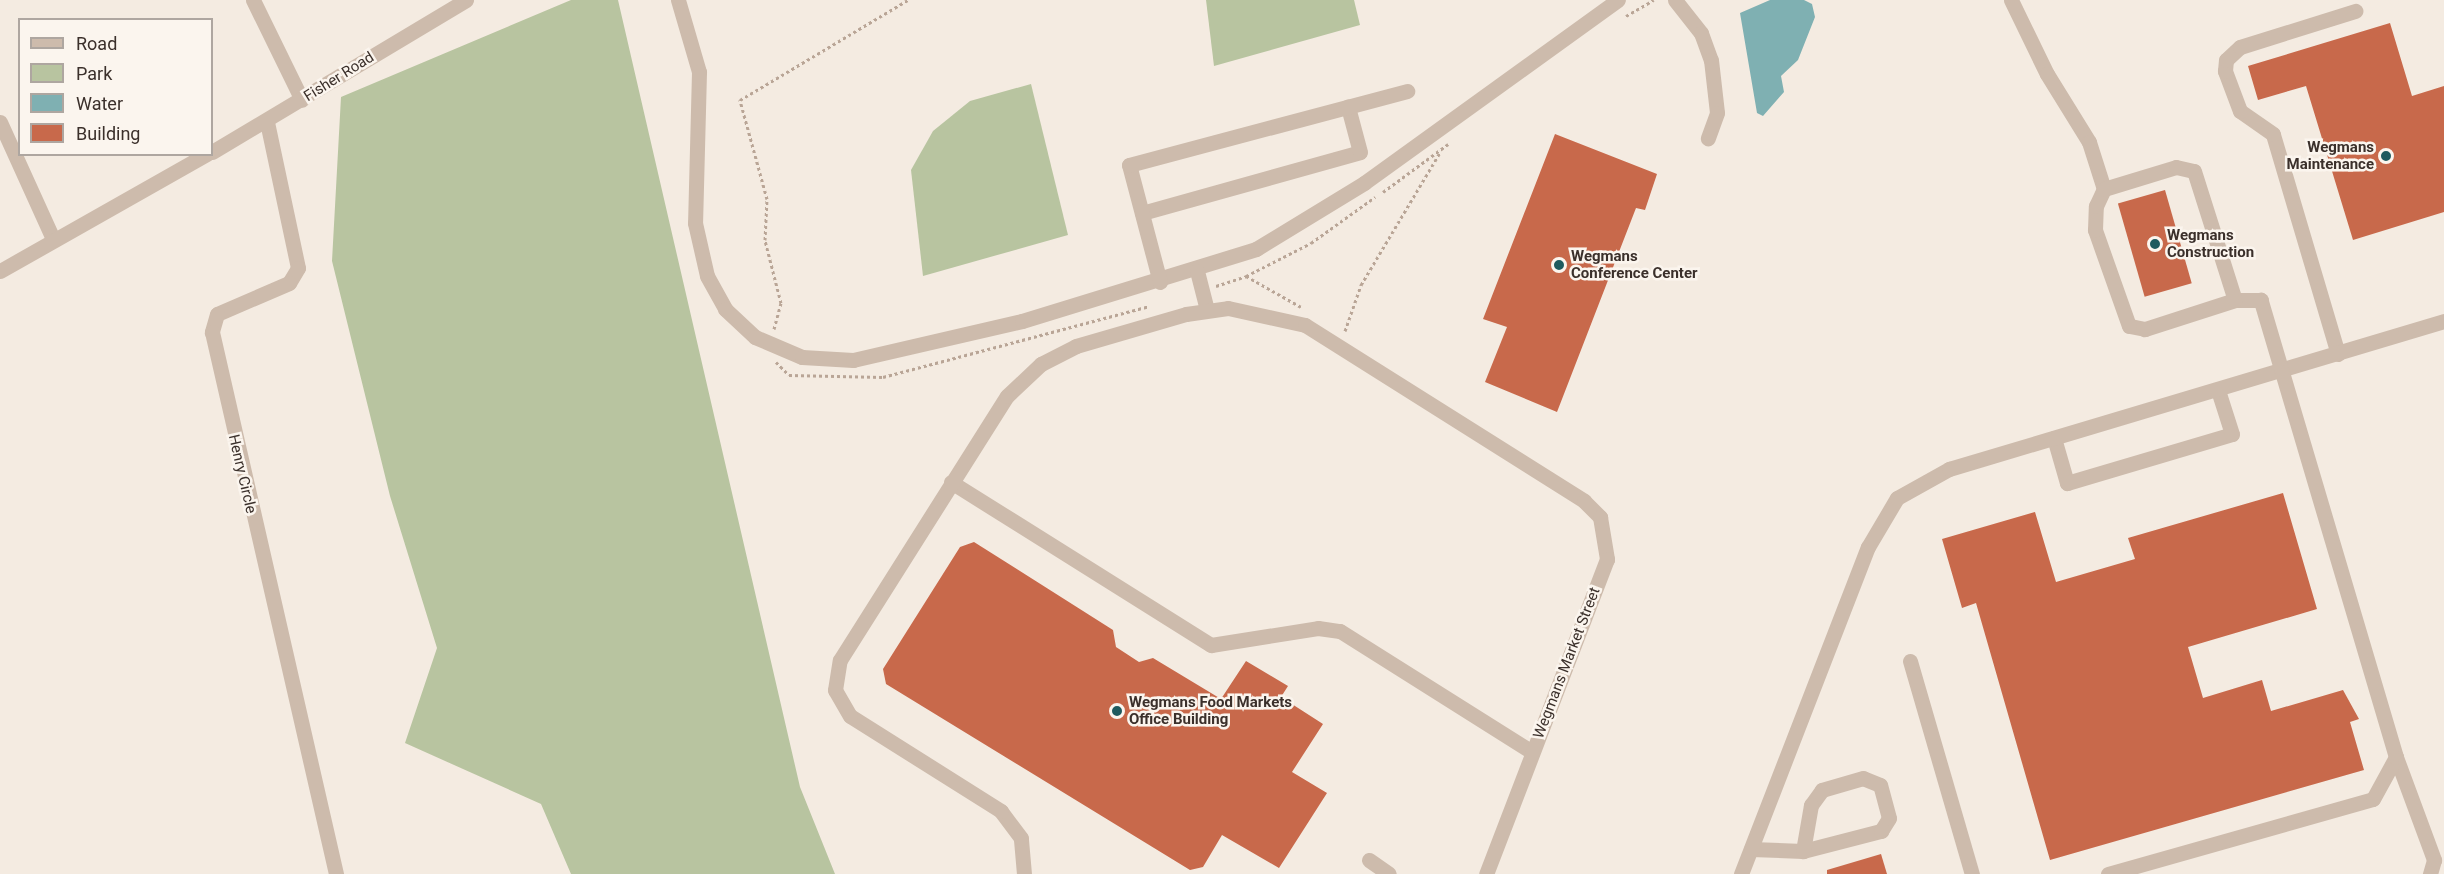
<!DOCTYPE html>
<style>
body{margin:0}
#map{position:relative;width:2444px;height:874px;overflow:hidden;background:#f4ebe1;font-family:Roboto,sans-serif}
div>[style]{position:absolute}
.green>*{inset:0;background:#b8c4a0}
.water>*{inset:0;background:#7fb0b2}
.building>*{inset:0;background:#c8694b;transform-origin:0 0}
.path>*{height:3px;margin-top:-1.5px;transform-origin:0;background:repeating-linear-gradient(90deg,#b9a596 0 3px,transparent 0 6px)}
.minor>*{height:15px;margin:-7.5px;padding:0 7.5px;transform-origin:7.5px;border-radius:7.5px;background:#cdbbac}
.dots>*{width:16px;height:16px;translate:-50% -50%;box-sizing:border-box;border:3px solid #fbf5ee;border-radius:50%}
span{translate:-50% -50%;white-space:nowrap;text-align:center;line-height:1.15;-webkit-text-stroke:5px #fbf5ee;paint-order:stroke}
.street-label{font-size:15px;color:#3b302b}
.poi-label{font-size:15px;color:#3b302b;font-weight:700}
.right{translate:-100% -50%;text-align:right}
.left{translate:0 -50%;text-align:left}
.legend{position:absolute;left:18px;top:18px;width:195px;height:138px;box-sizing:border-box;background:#fbf5ee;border:2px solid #aea6a0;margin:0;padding:8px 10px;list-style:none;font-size:18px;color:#3b302b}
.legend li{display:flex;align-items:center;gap:12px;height:30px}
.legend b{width:30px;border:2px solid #aea6a0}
</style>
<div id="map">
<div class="green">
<i style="clip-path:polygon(571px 0,618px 0,800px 787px,835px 874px,571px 874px,541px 804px,405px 743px,437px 648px,390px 496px,332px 261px,341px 97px)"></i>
<i style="clip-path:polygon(1206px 0,1354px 0,1360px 25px,1214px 66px)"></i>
<i style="clip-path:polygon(1031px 84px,1068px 235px,923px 276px,911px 170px,933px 131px,970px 101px)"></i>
</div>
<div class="water">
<i style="clip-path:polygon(1770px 0,1804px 0,1812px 4px,1815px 17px,1798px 60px,1781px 76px,1784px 92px,1763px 116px,1757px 113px,1740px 13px)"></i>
</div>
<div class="building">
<i style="clip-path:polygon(2390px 23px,2412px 96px,2444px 86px,2444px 212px,2353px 240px,2306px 86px,2258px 100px,2248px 66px)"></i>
<i style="clip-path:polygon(1555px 134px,1657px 174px,1645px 210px,1636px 208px,1557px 412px,1485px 382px,1507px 327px,1483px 319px)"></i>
<i style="left:2165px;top:190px;width:97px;height:49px;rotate:74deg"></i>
<i style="clip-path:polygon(2283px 493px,2317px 609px,2188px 647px,2203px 698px,2262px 680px,2271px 711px,2343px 690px,2359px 719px,2350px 722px,2364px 770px,2050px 860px,1976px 603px,1962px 608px,1942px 539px,2035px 512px,2056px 582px,2135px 559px,2128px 538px)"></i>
<i style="clip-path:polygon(974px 542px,1113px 630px,1116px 647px,1139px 662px,1153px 658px,1221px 699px,1246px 661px,1288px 686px,1281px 697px,1323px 724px,1292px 772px,1327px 793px,1279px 868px,1222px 835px,1203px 867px,1190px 870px,886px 684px,883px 669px,960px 547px)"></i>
<i style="clip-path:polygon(1881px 854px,1887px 874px,1827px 874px,1827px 870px)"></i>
</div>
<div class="path">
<i style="left:1626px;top:16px;width:32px;rotate:-30deg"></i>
<i style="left:1383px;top:192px;width:81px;rotate:-36.4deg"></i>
<i style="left:1246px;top:276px;width:73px;rotate:-26.9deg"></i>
<i style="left:1311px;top:243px;width:79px;rotate:-35.7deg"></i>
<i style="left:1216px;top:286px;width:32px;rotate:-18deg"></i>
<i style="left:1246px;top:276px;width:63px;rotate:29.4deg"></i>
<i style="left:774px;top:329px;width:27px;rotate:-75deg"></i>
<i style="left:781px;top:303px;width:65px;rotate:-104.3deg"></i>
<i style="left:765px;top:240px;width:41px;rotate:-87.2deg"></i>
<i style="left:767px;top:199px;width:103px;rotate:-105.3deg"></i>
<i style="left:740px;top:100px;width:196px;rotate:-30.8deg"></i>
<i style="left:1345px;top:331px;width:49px;rotate:-70.8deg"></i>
<i style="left:1361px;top:285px;width:156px;rotate:-59.2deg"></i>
<i style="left:776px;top:362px;width:18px;rotate:45deg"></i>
<i style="left:789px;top:375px;width:94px;rotate:1.2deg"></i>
<i style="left:883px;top:377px;width:275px;rotate:-14.9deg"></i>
</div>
<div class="minor">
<i style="left:253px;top:0;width:111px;rotate:63.9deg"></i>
<i style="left:678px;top:0;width:75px;rotate:73.7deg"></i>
<i style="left:699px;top:72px;width:151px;rotate:91.5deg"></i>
<i style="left:695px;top:223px;width:54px;rotate:77.2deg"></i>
<i style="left:707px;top:276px;width:38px;rotate:61deg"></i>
<i style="left:725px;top:309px;width:41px;rotate:43deg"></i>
<i style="left:755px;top:337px;width:51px;rotate:23.1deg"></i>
<i style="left:802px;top:357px;width:51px;rotate:3.4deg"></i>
<i style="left:853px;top:360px;width:173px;rotate:-13deg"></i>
<i style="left:1022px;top:321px;width:245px;rotate:-17.1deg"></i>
<i style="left:1256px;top:249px;width:127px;rotate:-31.4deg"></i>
<i style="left:1364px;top:183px;width:313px;rotate:-35.8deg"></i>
<i style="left:1675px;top:0;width:42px;rotate:51.8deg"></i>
<i style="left:1701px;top:33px;width:29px;rotate:70deg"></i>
<i style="left:1711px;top:60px;width:53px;rotate:83.5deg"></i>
<i style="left:1717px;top:113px;width:27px;rotate:110deg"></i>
<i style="left:2011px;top:0;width:82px;rotate:64.1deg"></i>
<i style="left:2047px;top:74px;width:80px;rotate:58.3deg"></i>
<i style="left:2089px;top:142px;width:49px;rotate:72.3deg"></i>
<i style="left:0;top:122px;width:128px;rotate:65.6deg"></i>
<i style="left:267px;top:122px;width:149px;rotate:78deg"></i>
<i style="left:298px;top:268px;width:17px;rotate:121deg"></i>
<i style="left:289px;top:283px;width:78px;rotate:156.7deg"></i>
<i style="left:217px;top:314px;width:19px;rotate:106deg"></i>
<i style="left:212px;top:332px;width:556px;rotate:77.11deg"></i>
<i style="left:212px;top:152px;width:296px;rotate:-30.9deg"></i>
<i style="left:1142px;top:213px;width:226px;rotate:-15.6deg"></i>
<i style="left:1360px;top:152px;width:47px;rotate:-104.9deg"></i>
<i style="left:0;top:271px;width:238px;rotate:-29.5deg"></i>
<i style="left:1197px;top:271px;width:40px;rotate:75.6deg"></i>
<i style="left:1160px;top:282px;width:121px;rotate:-104.8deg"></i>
<i style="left:1129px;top:165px;width:288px;rotate:-14.9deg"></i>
<i style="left:2338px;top:354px;width:229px;rotate:-106.5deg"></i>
<i style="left:2273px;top:134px;width:40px;rotate:-145.1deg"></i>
<i style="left:2240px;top:111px;width:43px;rotate:-110.6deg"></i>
<i style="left:2225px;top:71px;width:11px;rotate:-85deg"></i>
<i style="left:2226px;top:60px;width:19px;rotate:-43deg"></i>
<i style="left:2240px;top:47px;width:121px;rotate:-17.4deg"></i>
<i style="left:2054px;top:438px;width:47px;rotate:73.9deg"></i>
<i style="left:2067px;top:483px;width:172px;rotate:-16.5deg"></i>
<i style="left:2232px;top:434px;width:46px;rotate:-107.7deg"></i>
<i style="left:951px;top:482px;width:307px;rotate:32.1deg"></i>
<i style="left:1211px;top:645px;width:108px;rotate:-9deg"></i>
<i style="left:1318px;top:628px;width:22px;rotate:8deg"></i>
<i style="left:1340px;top:631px;width:227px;rotate:32.2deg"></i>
<i style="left:1910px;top:661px;width:222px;rotate:73.8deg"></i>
<i style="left:2396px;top:757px;width:110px;rotate:69.7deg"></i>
<i style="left:2434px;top:860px;width:15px;rotate:106deg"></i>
<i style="left:1751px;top:849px;width:52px;rotate:2.2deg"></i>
<i style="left:1803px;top:851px;width:81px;rotate:-14.4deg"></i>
<i style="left:1881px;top:831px;width:15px;rotate:-58deg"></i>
<i style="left:1889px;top:818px;width:34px;rotate:-105deg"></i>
<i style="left:1880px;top:785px;width:18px;rotate:-158deg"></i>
<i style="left:1863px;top:778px;width:43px;rotate:163.7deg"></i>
<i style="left:1822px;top:790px;width:19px;rotate:126deg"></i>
<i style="left:1811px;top:805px;width:47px;rotate:99.9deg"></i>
<i style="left:1369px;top:860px;width:24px;rotate:35deg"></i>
<i style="left:1024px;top:874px;width:36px;rotate:-95deg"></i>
<i style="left:1021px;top:838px;width:34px;rotate:-127deg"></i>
<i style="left:1001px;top:811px;width:178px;rotate:-147.8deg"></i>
<i style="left:850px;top:716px;width:30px;rotate:-120deg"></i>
<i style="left:835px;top:690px;width:30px;rotate:-81deg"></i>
<i style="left:840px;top:660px;width:312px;rotate:-57.7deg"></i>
<i style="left:1007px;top:396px;width:47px;rotate:-43.3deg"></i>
<i style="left:1041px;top:364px;width:39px;rotate:-27deg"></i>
<i style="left:1076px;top:346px;width:115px;rotate:-16.2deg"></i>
<i style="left:1186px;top:314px;width:42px;rotate:-8.1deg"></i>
<i style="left:1228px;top:308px;width:79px;rotate:12.4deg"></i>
<i style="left:1305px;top:325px;width:330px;rotate:32.2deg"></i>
<i style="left:1584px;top:501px;width:23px;rotate:45deg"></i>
<i style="left:1600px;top:517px;width:43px;rotate:80.5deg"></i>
<i style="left:1607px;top:559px;width:337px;rotate:111deg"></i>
<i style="left:1741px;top:874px;width:351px;rotate:-68.8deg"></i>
<i style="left:1868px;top:547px;width:57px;rotate:-59.4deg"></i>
<i style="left:1897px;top:498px;width:60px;rotate:-29.1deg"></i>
<i style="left:1949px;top:469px;width:517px;rotate:-16.65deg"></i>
<i style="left:2108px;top:874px;width:275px;rotate:-15.8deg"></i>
<i style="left:2373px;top:799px;width:48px;rotate:-61.3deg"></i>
<i style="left:2396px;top:757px;width:477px;rotate:-106.5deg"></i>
<i style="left:2261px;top:300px;width:26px;rotate:180deg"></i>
<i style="left:2235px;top:300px;width:95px;rotate:162.1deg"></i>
<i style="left:2145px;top:329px;width:16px;rotate:-169deg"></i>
<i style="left:2129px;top:326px;width:102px;rotate:-109.5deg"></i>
<i style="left:2095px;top:230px;width:24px;rotate:-88deg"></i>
<i style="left:2096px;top:206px;width:19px;rotate:-65deg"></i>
<i style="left:2104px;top:189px;width:75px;rotate:-17deg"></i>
<i style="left:2176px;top:167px;width:18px;rotate:13deg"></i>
<i style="left:2194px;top:171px;width:135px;rotate:72.4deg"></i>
</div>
<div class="dots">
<i style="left:2386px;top:156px;background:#1f5a5e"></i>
<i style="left:2155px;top:244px;background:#1f5a5e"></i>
<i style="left:1559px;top:265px;background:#1f5a5e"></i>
<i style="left:1117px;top:711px;background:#1f5a5e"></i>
</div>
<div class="street-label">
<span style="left:339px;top:77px;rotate:-32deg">Fisher Road</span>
<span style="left:242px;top:474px;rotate:77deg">Henry Circle</span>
<span style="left:1567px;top:663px;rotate:-69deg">Wegmans Market Street</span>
</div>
<div class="poi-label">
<span class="right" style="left:2374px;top:156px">Wegmans<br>Maintenance</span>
<span class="left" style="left:2167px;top:244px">Wegmans<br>Construction</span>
<span class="left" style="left:1571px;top:265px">Wegmans<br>Conference Center</span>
<span class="left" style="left:1129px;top:711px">Wegmans Food Markets<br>Office Building</span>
</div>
<ul class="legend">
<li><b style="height:8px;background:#cdbbac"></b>Road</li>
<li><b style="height:16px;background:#b8c4a0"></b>Park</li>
<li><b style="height:16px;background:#7fb0b2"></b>Water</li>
<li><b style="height:16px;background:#c8694b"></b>Building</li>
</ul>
</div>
